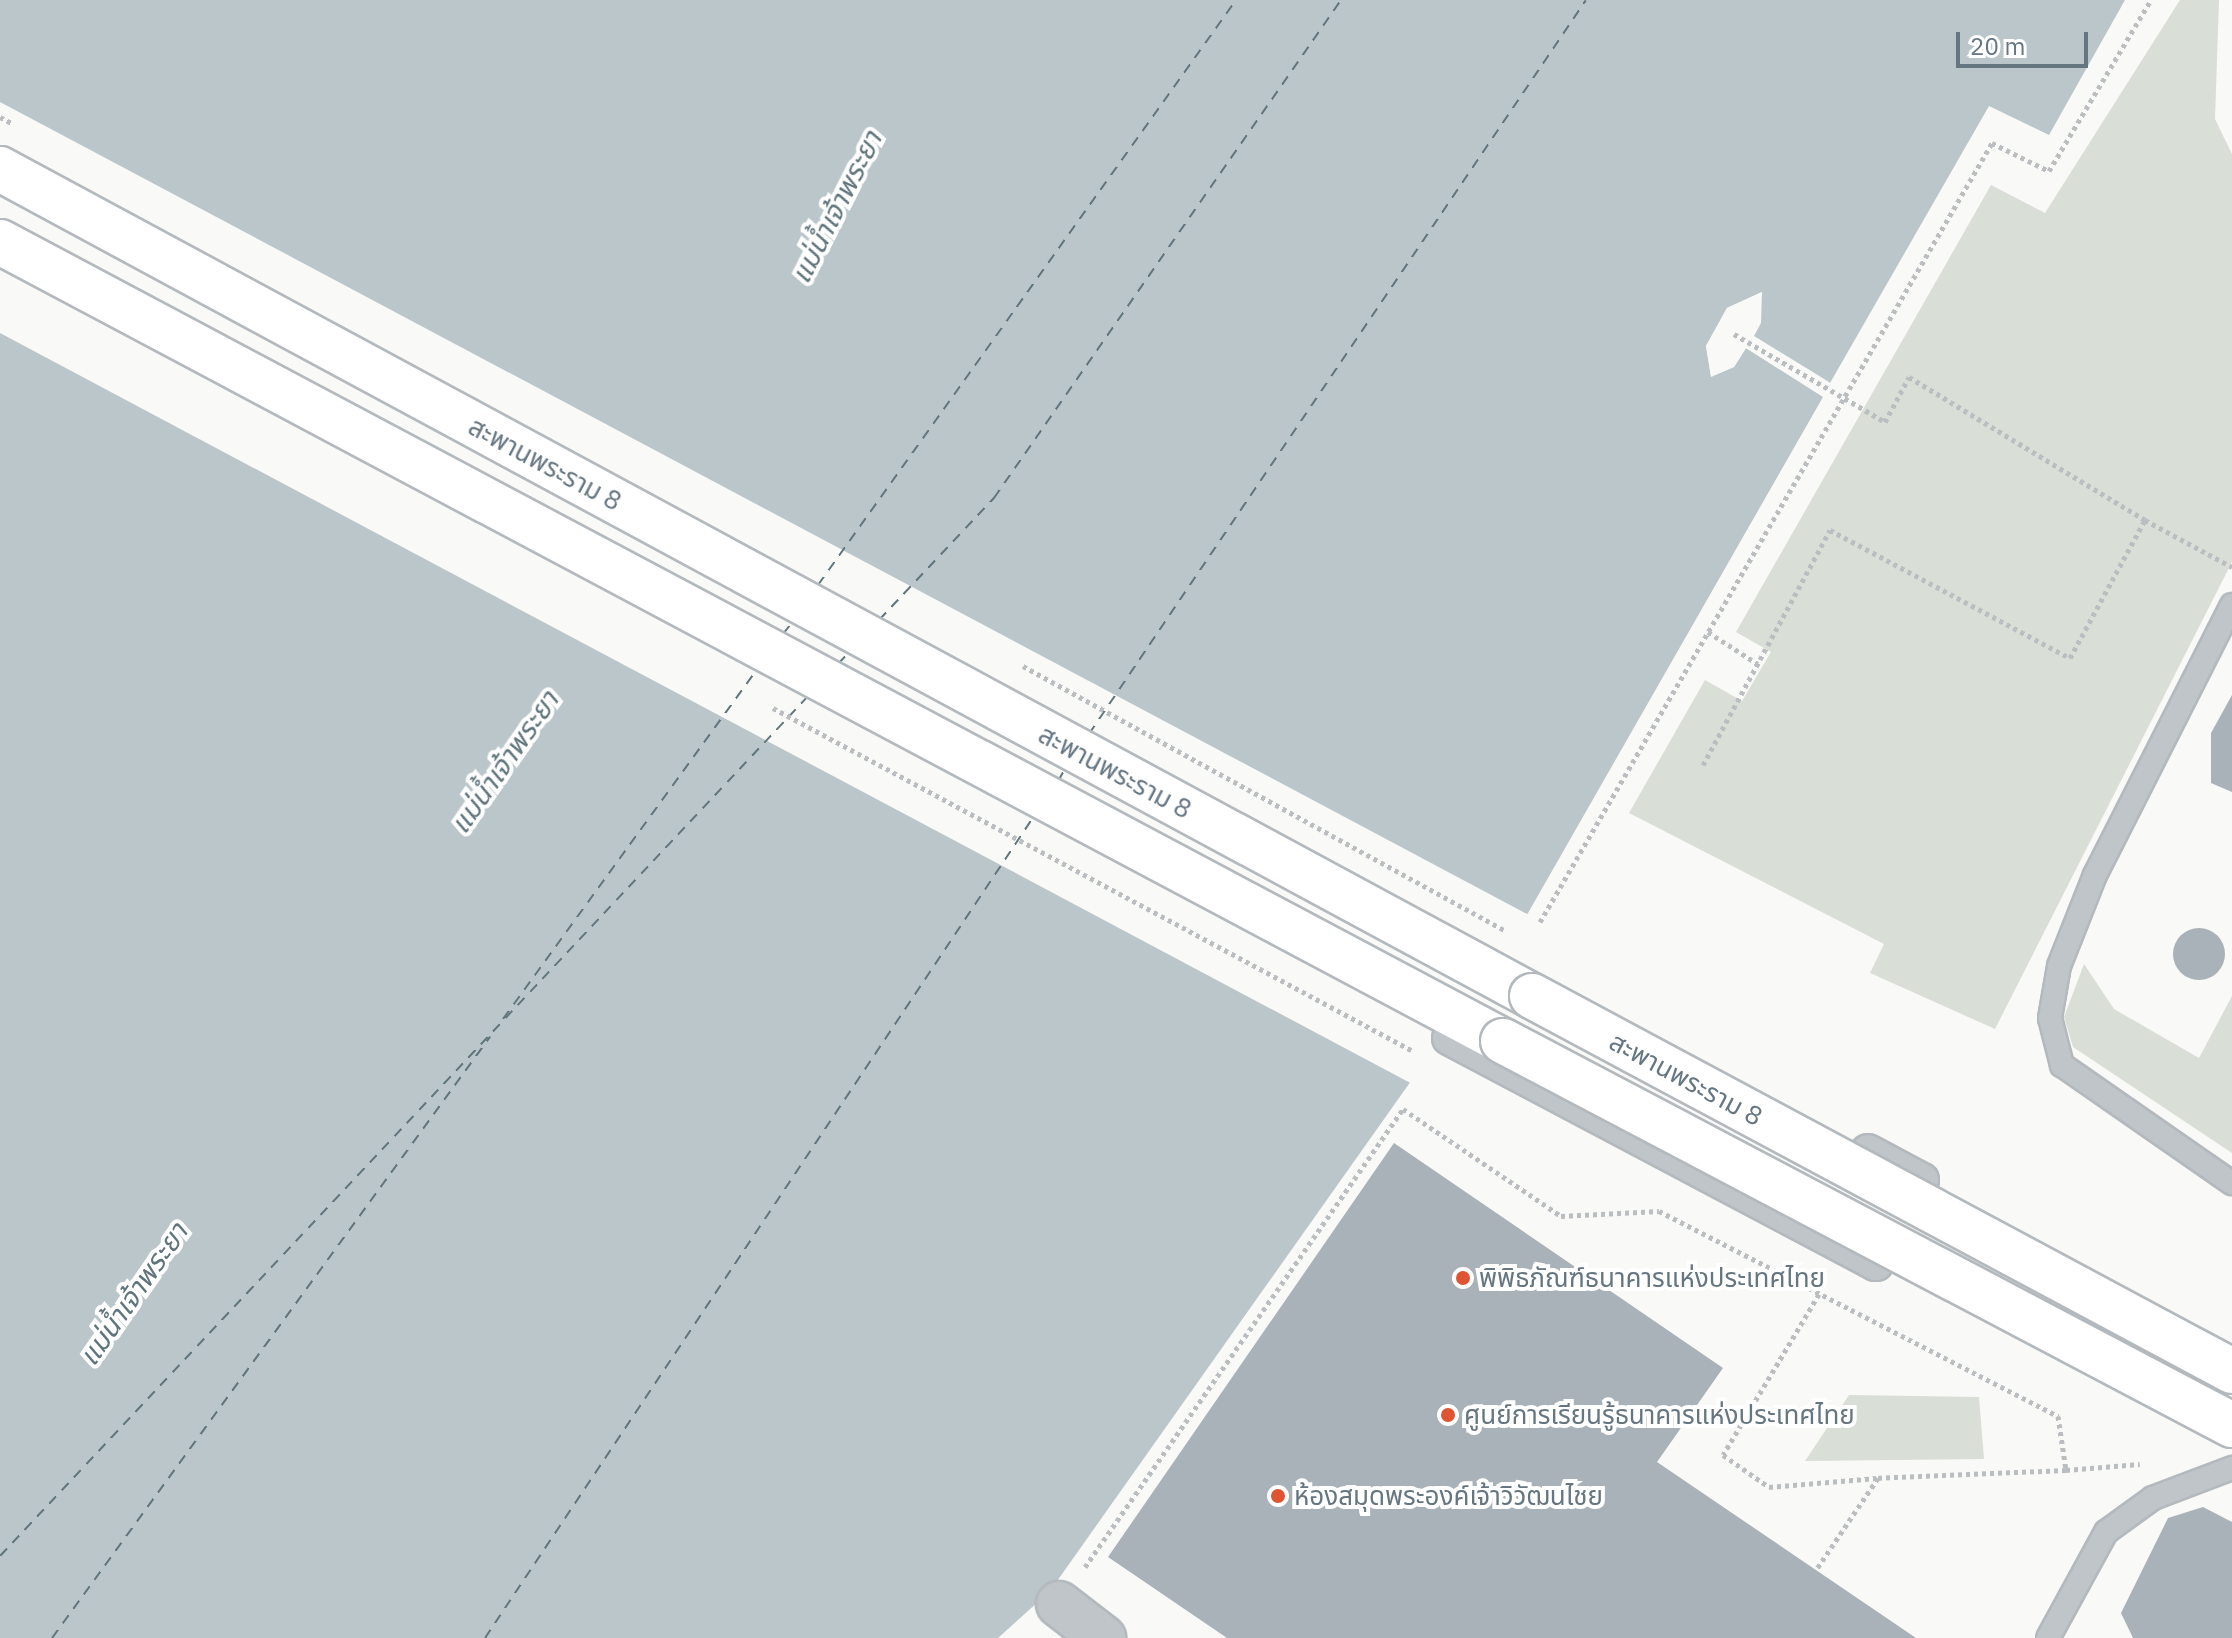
<!DOCTYPE html>
<meta charset="utf-8">
<style>
body{margin:0}
#map{position:relative;width:2232px;height:1638px;overflow:hidden;background:#f9f9f7;font-family:"IBM Plex Sans","Noto Sans Thai",sans-serif}
div>[style]{position:absolute}
.green>*{inset:0;background:#d9ded6}
.water>*{inset:0;background:#bac6ca}
.pier>*{inset:0;background:#f9f9f7;transform-origin:0 0}
.ferry>*{height:2px;margin-top:-1px;transform-origin:0;background:repeating-linear-gradient(90deg,#60757b 0 10px,transparent 0 18px)}
.building>*{inset:0;background:#a9b2b8}
.round{border-radius:50%}
.path>*{height:5px;margin-top:-2.5px;transform-origin:0;background:repeating-linear-gradient(90deg,#bbbec1 0 4px,transparent 0 8px)}
.roads{filter:drop-shadow(2px 0 #b3b9bd) drop-shadow(-2px 0 #b3b9bd) drop-shadow(0 2px #b3b9bd) drop-shadow(0 -2px #b3b9bd)}
.service>*{height:22px;margin:-11px;padding:0 11px;transform-origin:11px;border-radius:11px;background:#c0c5c9}
.pedestrian>*{height:32px;margin:-16px;padding:0 16px;transform-origin:16px;border-radius:16px;background:#c0c5c9}
.minor>*{height:44px;margin:-22px;padding:0 22px;transform-origin:22px;border-radius:22px;background:#c0c5c9}
.secondary>*{height:44px;margin:-22px;padding:0 22px;transform-origin:22px;border-radius:22px;background:#fff}
.bridges{filter:drop-shadow(2px 0 #b3b9bd) drop-shadow(-2px 0 #b3b9bd) drop-shadow(0 2px #b3b9bd) drop-shadow(0 -2px #b3b9bd)}
.secondary-bridge>*{height:44px;margin:-22px;padding:0 22px;transform-origin:22px;border-radius:22px;background:#fff}
.dots>*{width:22px;height:22px;translate:-50% -50%;box-sizing:border-box;border:4px solid #fff;border-radius:50%}
span{translate:-50% -50%;white-space:nowrap;text-align:center;line-height:1.15;-webkit-text-stroke:8px #fff;paint-order:stroke}
.street-label{font-size:26px;color:#657681}
.poi-label{font-size:26px;color:#657681}
.left{translate:0 -50%;text-align:left}
.water-label{font-size:28px;color:#60757b;font-style:italic}
.scale{position:absolute;left:1956px;top:32px;width:132px;height:36px;box-sizing:border-box;border:4px solid #657681;border-top:0;padding-left:10px;font-size:24px;line-height:28px;white-space:nowrap;color:#657681;-webkit-text-stroke:6px #fff;paint-order:stroke}
</style>
<div id="map">
<div class="green">
<i style="clip-path:polygon(2180px 0,2219px 0,2215px 119px,2232px 154px,2232px 562px,1995px 1029px,1870px 973px,1884px 944px,1629px 813px,1705px 680px,1742px 701px,1771px 652px,1736px 632px,1991px 185px,2045px 213px)"></i>
<i style="clip-path:polygon(2084px 964px,2114px 1009px,2199px 1058px,2232px 996px,2232px 1153px,2073px 1047px,2064px 1017px)"></i>
<i style="clip-path:polygon(1849px 1395px,1979px 1397px,1984px 1459px,1805px 1461px)"></i>
</div>
<div class="water">
<i style="clip-path:polygon(0 0,2125px 0,2049px 135px,1989px 106px,1830px 383px,1753px 336px,1762px 292px,1727px 308px,1706px 346px,1711px 376px,1734px 367px,1746px 348px,1823px 397px,1520px 927px,1050px 1591px,998px 1638px,0 1638px)"></i>
</div>
<div class="pier">
<i style="left:0;top:102px;width:1733px;height:204px;rotate:28deg"></i>
<i style="clip-path:polygon(1762px 292px,1761px 323px,1754px 336px,1834px 385px,1750px 338px,1758px 298px,1730px 311px,1710px 347px,1714px 371px,1747px 344px,1827px 399px,1746px 348px,1734px 367px,1711px 377px,1706px 346px,1727px 308px)"></i>
</div>
<div class="ferry">
<i style="left:818px;top:585px;width:719px;rotate:-54.45deg"></i>
<i style="left:879px;top:620px;width:168px;rotate:-46.7deg"></i>
<i style="left:994px;top:498px;width:607px;rotate:-55.13deg"></i>
<i style="left:783px;top:634px;width:18px;rotate:-52deg"></i>
<i style="left:838px;top:664px;width:18px;rotate:-47deg"></i>
<i style="left:1089px;top:734px;width:886px;rotate:-55.9deg"></i>
<i style="left:1058px;top:781px;width:14px;rotate:-60deg"></i>
<i style="left:503px;top:1019px;width:434px;rotate:-54deg"></i>
<i style="left:0;top:1556px;width:1181px;rotate:-46.78deg"></i>
<i style="left:52px;top:1638px;width:744px;rotate:-53.92deg"></i>
<i style="left:485px;top:1638px;width:988px;rotate:-56.26deg"></i>
</div>
<div class="building">
<i style="clip-path:polygon(2232px 695px,2232px 792px,2211px 783px,2211px 733px)"></i>
<i class="round" style="left:2173px;top:928px;width:52px;height:52px"></i>
<i style="clip-path:polygon(1394px 1143px,1723px 1368px,1657px 1462px,1916px 1638px,1227px 1638px,1108px 1557px)"></i>
<i style="clip-path:polygon(2203px 1507px,2232px 1522px,2232px 1638px,2133px 1638px,2121px 1613px,2168px 1518px)"></i>
</div>
<div class="path">
<i style="left:0;top:117px;width:15px;rotate:28deg"></i>
<i style="left:1734px;top:334px;width:175px;rotate:30.2deg"></i>
<i style="left:1885px;top:422px;width:51px;rotate:-61.9deg"></i>
<i style="left:1909px;top:377px;width:276px;rotate:31.2deg"></i>
<i style="left:1708px;top:632px;width:59px;rotate:32.6deg"></i>
<i style="left:1023px;top:666px;width:549px;rotate:28.76deg"></i>
<i style="left:773px;top:708px;width:726px;rotate:28.19deg"></i>
<i style="left:1703px;top:765px;width:267px;rotate:-61.6deg"></i>
<i style="left:1830px;top:530px;width:272px;rotate:28.1deg"></i>
<i style="left:2070px;top:658px;width:157px;rotate:-61.5deg"></i>
<i style="left:2145px;top:520px;width:99px;rotate:28.4deg"></i>
<i style="left:1540px;top:922px;width:901px;rotate:-59.88deg"></i>
<i style="left:1992px;top:143px;width:64px;rotate:26.2deg"></i>
<i style="left:2049px;top:171px;width:199px;rotate:-59.2deg"></i>
<i style="left:1819px;top:1294px;width:187px;rotate:120.8deg"></i>
<i style="left:1723px;top:1455px;width:56px;rotate:34.8deg"></i>
<i style="left:1769px;top:1487px;width:108px;rotate:-4.8deg"></i>
<i style="left:2066px;top:1470px;width:74px;rotate:-4.6deg"></i>
<i style="left:1085px;top:1567px;width:558px;rotate:-55.23deg"></i>
<i style="left:1403px;top:1109px;width:191px;rotate:34.1deg"></i>
<i style="left:1561px;top:1216px;width:98px;rotate:-2.9deg"></i>
<i style="left:1659px;top:1211px;width:449px;rotate:27.2deg"></i>
<i style="left:2058px;top:1416px;width:55px;rotate:81.6deg"></i>
<i style="left:2066px;top:1470px;width:188px;rotate:177.6deg"></i>
<i style="left:1878px;top:1478px;width:111px;rotate:124deg"></i>
</div>
<div class="roads">
<div class="service">
<i style="left:2232px;top:605px;width:303px;rotate:116.9deg"></i>
<i style="left:2095px;top:875px;width:98px;rotate:111.6deg"></i>
<i style="left:2059px;top:966px;width:53px;rotate:99.8deg"></i>
<i style="left:2050px;top:1018px;width:49px;rotate:75.7deg"></i>
<i style="left:2062px;top:1065px;width:207px;rotate:34.8deg"></i>
<i style="left:2048px;top:1638px;width:121px;rotate:-61.3deg"></i>
<i style="left:2106px;top:1532px;width:58px;rotate:-35.9deg"></i>
<i style="left:2153px;top:1498px;width:85px;rotate:-20.8deg"></i>
</div>
<div class="pedestrian">
<i style="left:1449px;top:1038px;width:483px;rotate:27.9deg"></i>
<i style="left:1876px;top:1264px;width:13px;rotate:-81deg"></i>
<i style="left:1868px;top:1151px;width:61px;rotate:28.2deg"></i>
<i style="left:1922px;top:1180px;width:16px;rotate:130deg"></i>
</div>
<div class="minor">
<i style="left:1059px;top:1604px;width:56px;rotate:37.7deg"></i>
</div>
<div class="secondary">
<i style="left:0;top:169px;width:1741px;rotate:28.36deg"></i>
<i style="left:0;top:242px;width:1702px;rotate:28deg"></i>
</div>
</div>
<div class="bridges">
<div class="secondary-bridge">
<i style="left:1532px;top:996px;width:794px;rotate:28.18deg"></i>
<i style="left:1503px;top:1041px;width:824px;rotate:27.78deg"></i>
</div>
</div>
<div class="dots">
<i style="left:1463px;top:1278px;background:#df5432"></i>
<i style="left:1448px;top:1415px;background:#df5432"></i>
<i style="left:1278px;top:1496px;background:#df5432"></i>
</div>
<div class="street-label">
<span style="left:545px;top:464px;rotate:28deg">สะพานพระราม 8</span>
<span style="left:1115px;top:772px;rotate:28deg">สะพานพระราม 8</span>
<span style="left:1686px;top:1079px;rotate:28deg">สะพานพระราม 8</span>
</div>
<div class="poi-label">
<span class="left" style="left:1479px;top:1278px">พิพิธภัณฑ์ธนาคารแห่งประเทศไทย</span>
<span class="left" style="left:1464px;top:1415px">ศูนย์การเรียนรู้ธนาคารแห่งประเทศไทย</span>
<span class="left" style="left:1294px;top:1496px">ห้องสมุดพระองค์เจ้าวิวัฒนไชย</span>
</div>
<div class="water-label">
<span style="left:836px;top:207px;rotate:-63deg">แม่น้ำเจ้าพระยา</span>
<span style="left:504px;top:762px;rotate:-55deg">แม่น้ำเจ้าพระยา</span>
<span style="left:133px;top:1294px;rotate:-55deg">แม่น้ำเจ้าพระยา</span>
</div>
<div class="scale">20 m</div>
</div>
